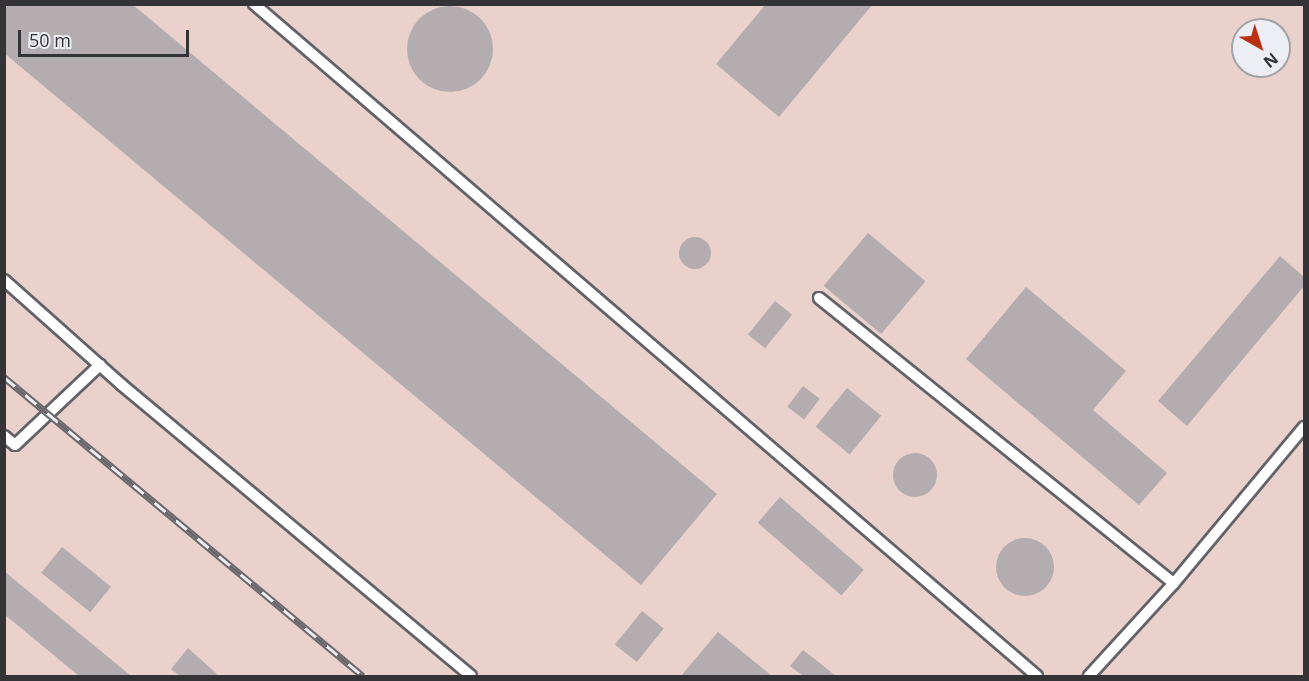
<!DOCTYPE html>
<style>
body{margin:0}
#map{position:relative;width:1309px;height:681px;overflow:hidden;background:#dfe0e7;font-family:"Open Sans",sans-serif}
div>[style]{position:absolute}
.industrial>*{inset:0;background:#ead1cb}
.building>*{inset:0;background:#b4adb0;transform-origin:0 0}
.round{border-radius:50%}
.roads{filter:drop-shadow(2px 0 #626369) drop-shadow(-2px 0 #626369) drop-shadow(0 2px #626369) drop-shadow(0 -2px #626369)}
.service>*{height:10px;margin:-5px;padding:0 5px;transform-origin:5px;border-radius:5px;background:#fff}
.rail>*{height:7px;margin-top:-3.5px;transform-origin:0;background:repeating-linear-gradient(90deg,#eceef4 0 14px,#68686c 0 28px);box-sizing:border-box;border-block:2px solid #68686c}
span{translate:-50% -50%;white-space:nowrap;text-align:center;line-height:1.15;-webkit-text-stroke:4.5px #eceef4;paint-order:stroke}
.frame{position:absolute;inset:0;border:6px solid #343437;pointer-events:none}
.north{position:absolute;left:1231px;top:18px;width:60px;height:60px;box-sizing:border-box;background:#eceef4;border:2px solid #a2a4a8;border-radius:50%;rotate:141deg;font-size:16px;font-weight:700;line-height:24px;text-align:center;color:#343437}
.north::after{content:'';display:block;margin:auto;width:21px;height:27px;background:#bb3012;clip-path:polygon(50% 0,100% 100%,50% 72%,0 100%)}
.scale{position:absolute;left:18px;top:30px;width:171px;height:27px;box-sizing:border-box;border:3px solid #343437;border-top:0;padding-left:8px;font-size:18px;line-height:21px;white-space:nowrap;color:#343437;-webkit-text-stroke:4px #eceef4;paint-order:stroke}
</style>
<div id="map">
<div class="industrial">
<i style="clip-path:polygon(evenodd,4px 5px,1304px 5px,1304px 676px,5px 676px,4px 5px,1243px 30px,1279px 30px,1279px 66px,1243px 66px,1243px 30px)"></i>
</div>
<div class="building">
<i style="clip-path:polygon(4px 4px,132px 4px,717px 494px,641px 585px,4px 53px)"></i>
<i style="clip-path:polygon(766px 4px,873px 4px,779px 117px,716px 64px)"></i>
<i class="round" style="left:407px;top:6px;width:86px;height:86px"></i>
<i style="left:868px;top:233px;width:75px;height:69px;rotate:40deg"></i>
<i class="round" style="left:679px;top:237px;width:32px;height:32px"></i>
<i style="clip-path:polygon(1280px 256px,1304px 277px,1304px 286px,1187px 426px,1158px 401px)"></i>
<i style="clip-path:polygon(1026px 287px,1126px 371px,1093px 410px,1167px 473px,1139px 505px,966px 359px)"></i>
<i style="left:775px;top:301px;width:22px;height:43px;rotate:39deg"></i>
<i style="left:803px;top:386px;width:21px;height:26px;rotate:37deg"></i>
<i style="left:847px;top:388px;width:44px;height:50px;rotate:39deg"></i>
<i class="round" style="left:893px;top:453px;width:44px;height:44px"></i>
<i style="left:780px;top:497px;width:111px;height:34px;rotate:41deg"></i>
<i class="round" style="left:996px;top:538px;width:58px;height:58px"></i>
<i style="left:62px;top:547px;width:63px;height:33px;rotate:39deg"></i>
<i style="clip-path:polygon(4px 571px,131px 676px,79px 676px,4px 614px)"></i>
<i style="left:642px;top:611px;width:28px;height:43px;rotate:39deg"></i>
<i style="clip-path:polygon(718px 632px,772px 676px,681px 676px)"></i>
<i style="clip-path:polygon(188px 648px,217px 674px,215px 676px,180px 676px,171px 669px)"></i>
<i style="clip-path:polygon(803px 650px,836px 676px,803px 676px,790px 666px)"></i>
</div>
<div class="roads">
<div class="service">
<i style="left:254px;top:4px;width:1032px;rotate:40.64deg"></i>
<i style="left:4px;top:280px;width:158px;rotate:41.7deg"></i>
<i style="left:122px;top:385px;width:454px;rotate:39.8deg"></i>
<i style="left:819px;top:298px;width:455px;rotate:38.8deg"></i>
<i style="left:1174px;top:583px;width:203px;rotate:-50.2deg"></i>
<i style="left:4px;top:436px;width:14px;rotate:39deg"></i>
<i style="left:15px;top:445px;width:117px;rotate:-43.3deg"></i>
<i style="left:1089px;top:676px;width:126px;rotate:-47.6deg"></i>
</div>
</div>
<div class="rail">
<i style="left:4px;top:377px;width:467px;rotate:39.8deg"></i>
</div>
<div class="frame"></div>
<div class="north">N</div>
<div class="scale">50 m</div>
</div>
